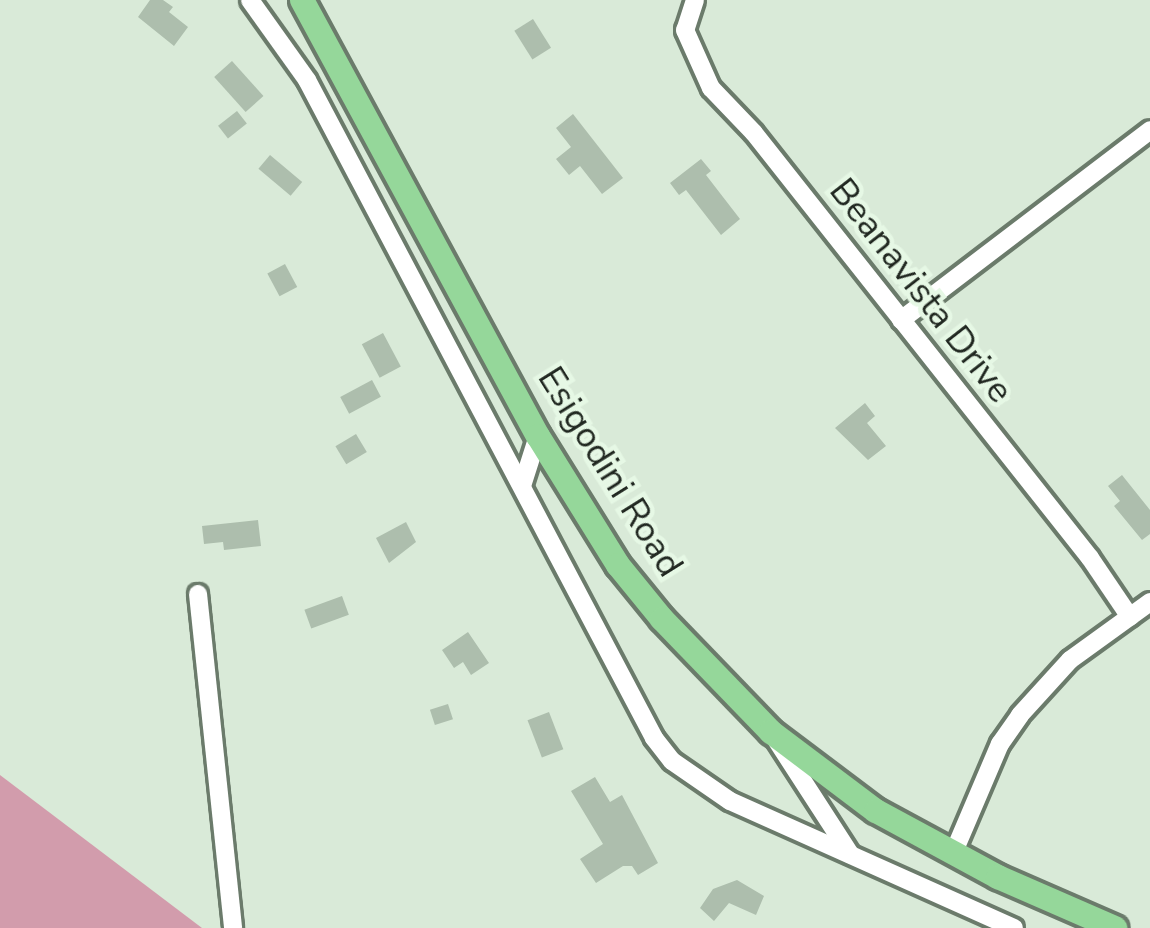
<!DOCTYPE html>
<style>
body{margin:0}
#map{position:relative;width:1150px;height:928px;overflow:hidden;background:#d9ead8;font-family:"Nunito Sans",sans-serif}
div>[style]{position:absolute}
.forest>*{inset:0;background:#d29cac}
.building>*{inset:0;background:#adbead;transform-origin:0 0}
.roads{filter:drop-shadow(3px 0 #6b7b6b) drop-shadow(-3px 0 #6b7b6b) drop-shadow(0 3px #6b7b6b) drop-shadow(0 -3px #6b7b6b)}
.minor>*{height:18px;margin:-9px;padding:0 9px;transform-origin:9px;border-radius:9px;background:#fff}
.major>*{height:24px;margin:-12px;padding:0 12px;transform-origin:12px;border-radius:12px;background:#95d79a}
span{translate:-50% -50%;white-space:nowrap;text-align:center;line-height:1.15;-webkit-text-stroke:9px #e6f8e5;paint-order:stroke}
.street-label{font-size:36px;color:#202720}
</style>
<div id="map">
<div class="forest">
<i style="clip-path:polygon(0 775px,202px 928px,0 928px)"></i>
</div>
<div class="building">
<i style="clip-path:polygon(150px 0,163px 0,173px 7px,169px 12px,188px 27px,174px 46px,138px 17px)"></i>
<i style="left:533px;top:19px;width:34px;height:22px;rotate:58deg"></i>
<i style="left:232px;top:61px;width:47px;height:24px;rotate:48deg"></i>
<i style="left:237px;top:111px;width:16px;height:24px;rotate:52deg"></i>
<i style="clip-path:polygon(573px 114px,623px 178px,602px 194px,580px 166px,569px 175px,556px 159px,571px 147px,556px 128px)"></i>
<i style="left:270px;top:155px;width:42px;height:18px;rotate:40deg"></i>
<i style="clip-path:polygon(701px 159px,711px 171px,706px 175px,740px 219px,721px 235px,686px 190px,679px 195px,670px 183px)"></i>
<i style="left:285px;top:264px;width:26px;height:20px;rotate:62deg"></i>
<i style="left:383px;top:333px;width:38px;height:24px;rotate:62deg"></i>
<i style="left:372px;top:380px;width:19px;height:36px;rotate:62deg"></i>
<i style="clip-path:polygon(865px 403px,875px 416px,867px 423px,886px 446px,868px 460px,835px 428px)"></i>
<i style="left:356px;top:434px;width:21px;height:24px;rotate:59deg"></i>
<i style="clip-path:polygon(1122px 475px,1150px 510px,1150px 534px,1142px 540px,1114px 506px,1120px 501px,1108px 486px)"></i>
<i style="clip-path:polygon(258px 520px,261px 546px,224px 550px,223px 542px,204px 544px,202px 526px)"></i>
<i style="clip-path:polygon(406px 522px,416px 542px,389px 563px,376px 538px)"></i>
<i style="left:342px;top:596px;width:20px;height:40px;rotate:70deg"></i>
<i style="clip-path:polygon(468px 632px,489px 663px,471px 675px,463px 662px,454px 668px,442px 650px)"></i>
<i style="left:448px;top:704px;width:16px;height:19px;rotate:72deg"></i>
<i style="left:549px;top:712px;width:40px;height:23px;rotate:69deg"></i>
<i style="clip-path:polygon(595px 777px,610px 802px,622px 795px,658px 863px,638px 875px,632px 866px,623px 866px,596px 883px,580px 859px,603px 844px,571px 791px)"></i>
<i style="clip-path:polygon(737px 880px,764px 896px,756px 915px,729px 903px,714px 921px,700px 908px,713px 889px)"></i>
</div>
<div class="roads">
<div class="minor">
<i style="left:250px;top:0;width:98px;rotate:54.5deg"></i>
<i style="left:307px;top:80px;width:744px;rotate:62.19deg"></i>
<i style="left:654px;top:738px;width:29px;rotate:52deg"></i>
<i style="left:672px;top:761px;width:70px;rotate:34.6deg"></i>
<i style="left:730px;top:801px;width:311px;rotate:24.1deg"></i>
<i style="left:695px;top:0;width:32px;rotate:108deg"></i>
<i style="left:685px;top:30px;width:64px;rotate:65.9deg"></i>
<i style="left:711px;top:88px;width:62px;rotate:46.3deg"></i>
<i style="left:754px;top:133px;width:542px;rotate:51.67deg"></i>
<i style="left:1090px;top:558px;width:71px;rotate:55.9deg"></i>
<i style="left:901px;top:320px;width:313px;rotate:-37.3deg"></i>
<i style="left:522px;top:486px;width:52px;rotate:-72.3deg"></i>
<i style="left:198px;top:594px;width:336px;rotate:84deg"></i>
<i style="left:777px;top:741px;width:135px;rotate:57.1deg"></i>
<i style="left:953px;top:854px;width:120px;rotate:-66.9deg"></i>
<i style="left:1000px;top:744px;width:35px;rotate:-55deg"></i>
<i style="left:1020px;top:715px;width:74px;rotate:-47.7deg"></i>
<i style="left:1070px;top:660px;width:99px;rotate:-35.9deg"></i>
</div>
<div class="major">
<i style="left:302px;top:0;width:496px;rotate:61.6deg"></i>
<i style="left:538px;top:436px;width:152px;rotate:58.2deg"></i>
<i style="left:618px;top:565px;width:70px;rotate:50.8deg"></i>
<i style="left:662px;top:619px;width:157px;rotate:46deg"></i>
<i style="left:771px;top:732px;width:131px;rotate:37deg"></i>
<i style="left:876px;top:811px;width:139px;rotate:28.4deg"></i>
<i style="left:998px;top:877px;width:128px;rotate:23.6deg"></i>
</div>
</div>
<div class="street-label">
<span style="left:921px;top:291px;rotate:52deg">Beanavista Drive</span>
<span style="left:610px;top:472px;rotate:58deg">Esigodini Road</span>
</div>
</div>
